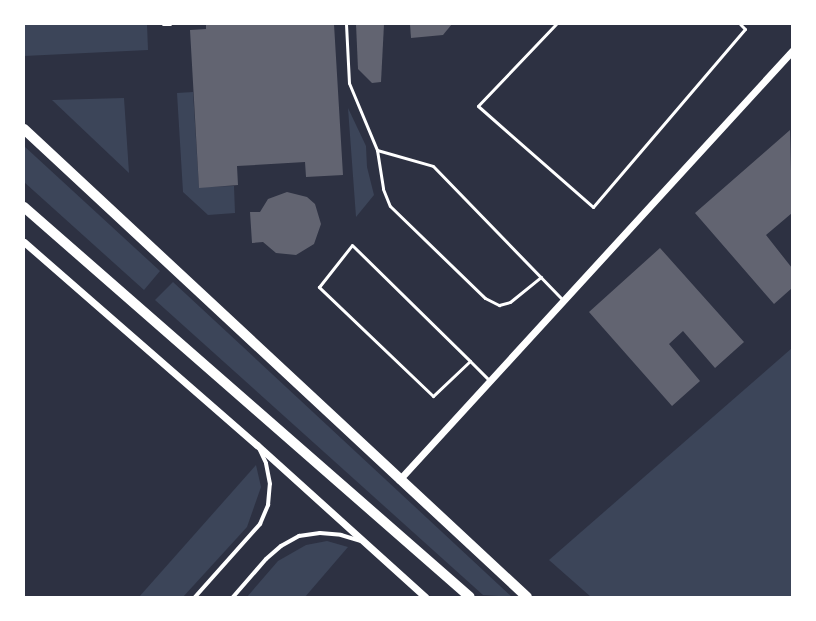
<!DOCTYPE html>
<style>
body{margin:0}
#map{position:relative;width:816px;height:621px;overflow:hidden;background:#2d3142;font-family:"Libre Baskerville",serif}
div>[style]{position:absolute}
.green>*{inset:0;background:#3c4559}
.building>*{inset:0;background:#626471}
.service>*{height:3px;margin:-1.5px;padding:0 1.5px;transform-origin:1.5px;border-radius:1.5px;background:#fff}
.minor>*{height:4px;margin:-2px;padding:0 2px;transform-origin:2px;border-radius:2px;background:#fff}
.tertiary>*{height:7px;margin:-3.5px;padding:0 3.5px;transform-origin:3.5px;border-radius:3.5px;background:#fff}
.primary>*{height:10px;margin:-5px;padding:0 5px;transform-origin:5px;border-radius:5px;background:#fff}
span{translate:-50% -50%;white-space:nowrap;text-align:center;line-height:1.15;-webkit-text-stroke:3px #fff;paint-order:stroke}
.frame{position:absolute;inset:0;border:25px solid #fff;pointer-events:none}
</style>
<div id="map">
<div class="green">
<i style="clip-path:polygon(24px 24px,147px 24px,148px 50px,24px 56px)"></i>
<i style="clip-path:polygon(193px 92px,199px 187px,234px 186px,235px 213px,208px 215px,183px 192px,177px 93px)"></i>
<i style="clip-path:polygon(124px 98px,129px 173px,52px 100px)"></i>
<i style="clip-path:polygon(348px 108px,366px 146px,367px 167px,374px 195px,356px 217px)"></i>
<i style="clip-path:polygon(24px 146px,160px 271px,144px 290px,24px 182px)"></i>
<i style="clip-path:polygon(173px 282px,512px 597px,483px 595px,155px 300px)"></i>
<i style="clip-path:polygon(792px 348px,792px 597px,591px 597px,549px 560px)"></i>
<i style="clip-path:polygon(256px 465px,261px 487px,247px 527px,183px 597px,139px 597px)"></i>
<i style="clip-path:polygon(327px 541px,348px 547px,305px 597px,247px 597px,278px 561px,306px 545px)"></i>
</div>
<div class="building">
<i style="clip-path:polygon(206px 24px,334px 24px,343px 175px,306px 177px,305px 162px,237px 166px,238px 185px,199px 188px,190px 30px,206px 29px)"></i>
<i style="clip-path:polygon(356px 24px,384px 24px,381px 82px,372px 83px,358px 69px)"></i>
<i style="clip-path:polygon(410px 24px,452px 24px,443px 35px,411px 38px)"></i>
<i style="clip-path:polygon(790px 130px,792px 213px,766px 235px,792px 268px,792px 288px,774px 304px,695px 213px)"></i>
<i style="clip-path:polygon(287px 192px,307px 197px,315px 204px,321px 224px,314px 244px,296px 255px,276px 253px,263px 242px,252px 243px,250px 212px,260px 212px,268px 199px)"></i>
<i style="clip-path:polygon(660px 248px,744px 342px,715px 368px,683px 331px,669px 344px,700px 381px,672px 406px,589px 312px)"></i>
</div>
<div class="service">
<i style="left:163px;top:24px;width:7px"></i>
<i style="left:346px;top:24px;width:59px;rotate:87.1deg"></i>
<i style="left:349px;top:83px;width:73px;rotate:67.3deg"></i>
<i style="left:377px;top:150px;width:39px;rotate:81deg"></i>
<i style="left:383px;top:189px;width:18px;rotate:68deg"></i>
<i style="left:390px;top:206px;width:132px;rotate:44.1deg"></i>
<i style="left:485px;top:298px;width:16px;rotate:27deg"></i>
<i style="left:499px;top:305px;width:11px;rotate:-15deg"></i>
<i style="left:510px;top:302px;width:40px;rotate:-39deg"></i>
<i style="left:556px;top:24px;width:113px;rotate:133.6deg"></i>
<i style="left:478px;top:106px;width:153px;rotate:41.3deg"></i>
<i style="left:593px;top:207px;width:234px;rotate:-49.5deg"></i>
<i style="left:745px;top:29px;width:7px;rotate:-135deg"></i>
<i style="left:377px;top:150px;width:58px;rotate:15.9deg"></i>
<i style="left:433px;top:166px;width:187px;rotate:45.9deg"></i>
<i style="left:470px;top:361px;width:51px;rotate:136.6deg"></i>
<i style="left:433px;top:396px;width:158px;rotate:-136.3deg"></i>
<i style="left:319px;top:287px;width:53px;rotate:-51.8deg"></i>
<i style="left:352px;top:245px;width:165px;rotate:44.5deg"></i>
<i style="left:470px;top:361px;width:27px;rotate:45deg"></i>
</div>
<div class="minor">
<i style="left:195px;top:597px;width:98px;rotate:-48.3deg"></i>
<i style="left:260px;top:524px;width:21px;rotate:-67deg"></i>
<i style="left:268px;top:505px;width:21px;rotate:-85deg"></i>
<i style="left:270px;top:484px;width:21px;rotate:-101deg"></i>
<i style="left:266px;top:463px;width:14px;rotate:-115deg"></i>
<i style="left:233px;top:597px;width:50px;rotate:-49deg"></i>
<i style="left:266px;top:559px;width:20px;rotate:-41deg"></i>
<i style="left:281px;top:546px;width:21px;rotate:-29deg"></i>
<i style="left:299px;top:536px;width:21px;rotate:-8deg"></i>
<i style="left:320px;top:533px;width:21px;rotate:5deg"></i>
<i style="left:341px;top:535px;width:21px;rotate:17deg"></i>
</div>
<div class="tertiary">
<i style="left:24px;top:242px;width:309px;rotate:41.1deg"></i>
<i style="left:257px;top:445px;width:227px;rotate:42.1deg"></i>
<i style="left:399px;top:480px;width:582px;rotate:-47.51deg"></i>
</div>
<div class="primary">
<i style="left:24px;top:129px;width:687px;rotate:42.94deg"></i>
<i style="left:24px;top:207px;width:592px;rotate:41.17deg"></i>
</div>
<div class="frame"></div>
</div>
